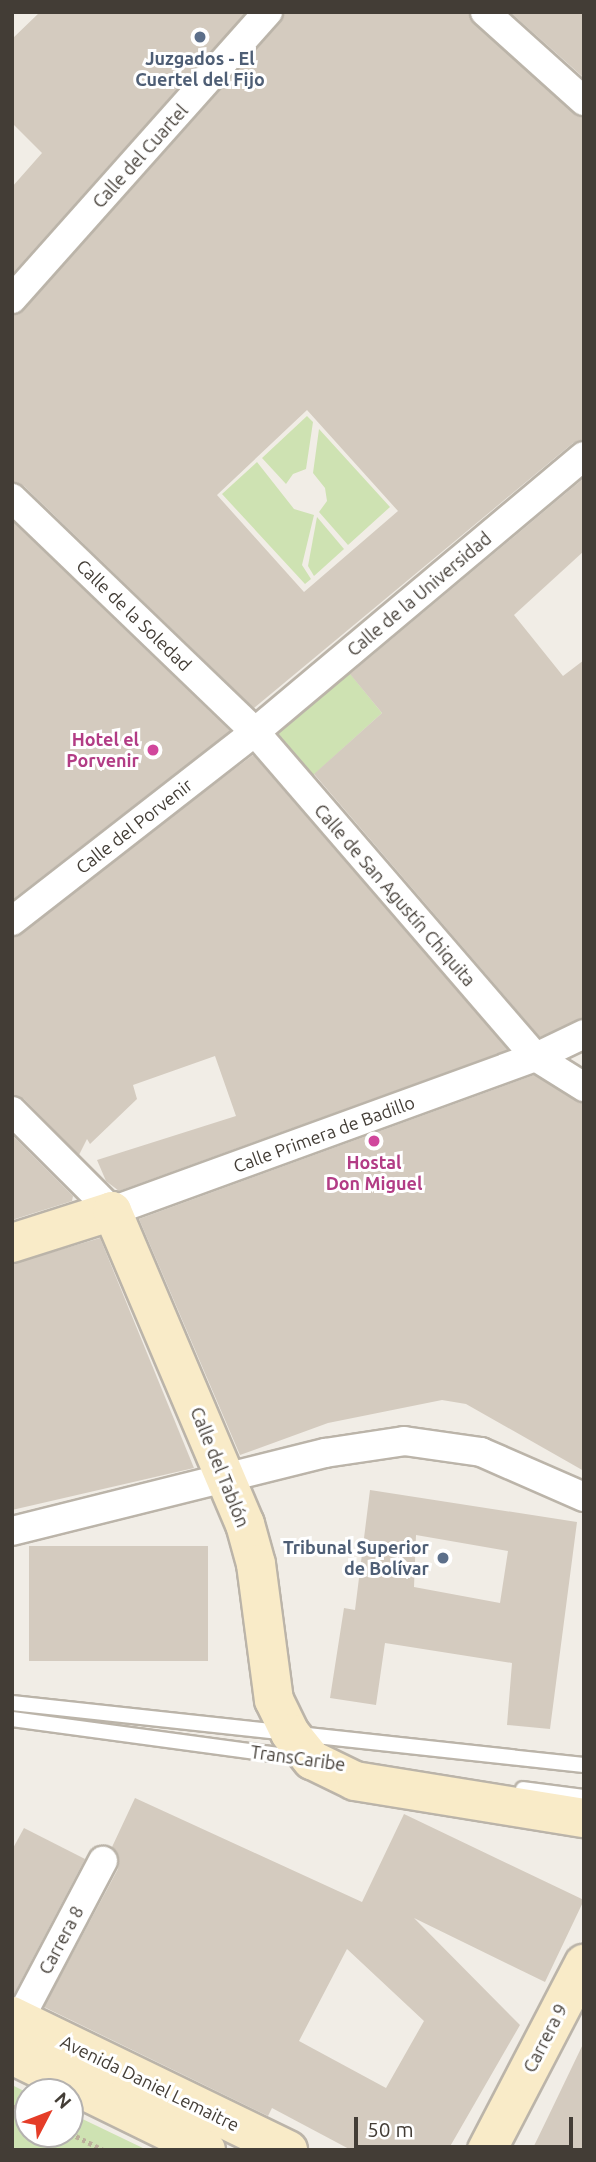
<!DOCTYPE html>
<meta charset="utf-8">
<style>
body{margin:0}
#map{position:relative;width:596px;height:2162px;overflow:hidden;background:#f1ede6;font-family:Ubuntu,sans-serif}
div>[style]{position:absolute}
.green>*{inset:0;background:#cee2b2}
.building>*{inset:0;background:#d4cbbf;transform-origin:0 0}
.path>*{height:4.5px;margin-top:-2.25px;transform-origin:0;background:repeating-linear-gradient(90deg,#bcaf9c 0 3.5px,transparent 0 7px)}
.roads{filter:drop-shadow(2px 0 #bbb4a9) drop-shadow(-2px 0 #bbb4a9) drop-shadow(0 2px #bbb4a9) drop-shadow(0 -2px #bbb4a9)}
.lane>*{height:14px;margin:-7px;padding:0 7px;transform-origin:7px;border-radius:7px;background:#fff}
.street>*{height:28px;margin:-14px;padding:0 14px;transform-origin:14px;border-radius:14px;background:#fff}
.secondary>*{height:38px;margin:-19px;padding:0 19px;transform-origin:19px;border-radius:19px;background:#f9ebc8}
.dots>*{width:19px;height:19px;translate:-50% -50%;box-sizing:border-box;border:4px solid #fff;border-radius:50%}
span{translate:-50% -50%;white-space:nowrap;text-align:center;line-height:1.15;-webkit-text-stroke:6px #fff;paint-order:stroke}
.service-label{font-size:18px;color:#4e5e75;font-weight:700}
.right{translate:-100% -50%;text-align:right}
.street-label{font-size:18px;color:#433d36}
.hotel-label{font-size:18px;color:#b23c85;font-weight:700}
.frame{position:absolute;inset:0;border:14px solid #433d36;pointer-events:none}
.north{position:absolute;left:14px;top:2078px;width:70px;height:70px;box-sizing:border-box;background:#fff;border:2px solid #b4b1af;border-radius:50%;rotate:48deg;font-size:19px;font-weight:700;line-height:28px;text-align:center;color:#433d36}
.north::after{content:'';display:block;margin:auto;width:24px;height:32px;background:#e53d28;clip-path:polygon(50% 0,100% 100%,50% 72%,0 100%)}
.scale{position:absolute;left:354px;top:2117px;width:219px;height:32px;box-sizing:border-box;border:4px solid #433d36;border-top:0;padding-left:9px;font-size:21px;line-height:24px;white-space:nowrap;color:#433d36;-webkit-text-stroke:5px #fff;paint-order:stroke}
</style>
<div id="map">
<div class="green">
<i style="clip-path:polygon(307px 416px,313px 422px,306px 469px,293px 474px,286px 484px,262px 458px)"></i>
<i style="clip-path:polygon(319px 429px,390px 507px,348px 545px,319px 512px,327px 501px,325px 488px,313px 473px)"></i>
<i style="clip-path:polygon(257px 462px,294px 509px,314px 515px,302px 565px,311px 579px,305px 584px,222px 494px)"></i>
<i style="clip-path:polygon(317px 517px,344px 549px,314px 576px,308px 566px)"></i>
<i style="clip-path:polygon(348px 671px,382px 713px,307px 781px,262px 732px)"></i>
<i style="clip-path:polygon(12px 2085px,28px 2093px,28px 2134px,70px 2134px,70px 2113px,147px 2150px,12px 2150px)"></i>
</div>
<div class="building">
<i style="clip-path:polygon(40px 12px,246px 12px,12px 274px,12px 187px,42px 153px,12px 123px,12px 39px)"></i>
<i style="clip-path:polygon(evenodd,284px 12px,469px 12px,474px 24px,573px 113px,584px 117px,584px 440px,573px 443px,254px 708px,24px 486px,12px 482px,12px 315px,24px 310px,280px 23px,284px 12px,307px 410px,398px 511px,304px 592px,217px 495px,307px 410px)"></i>
<i style="clip-path:polygon(510px 12px,584px 12px,584px 78px)"></i>
<i style="clip-path:polygon(584px 478px,584px 551px,514px 615px,563px 676px,584px 660px,584px 1018px,540px 1037px,314px 774px,382px 713px,350px 674px)"></i>
<i style="clip-path:polygon(12px 521px,230px 731px,12px 900px)"></i>
<i style="clip-path:polygon(253px 755px,508px 1050px,119px 1191px,106px 1181px,97px 1160px,236px 1116px,215px 1056px,133px 1085px,137px 1099px,90px 1144px,87px 1139px,79px 1155px,24px 1099px,12px 1095px,12px 937px)"></i>
<i style="clip-path:polygon(534px 1075px,584px 1104px,584px 1471px,466px 1404px,442px 1400px,328px 1423px,240px 1455px,139px 1219px)"></i>
<i style="clip-path:polygon(12px 1135px,73px 1196px,72px 1201px,12px 1220px)"></i>
<i style="clip-path:polygon(100px 1238px,194px 1468px,12px 1510px,12px 1264px)"></i>
<i style="clip-path:polygon(evenodd,370px 1490px,577px 1522px,550px 1729px,507px 1725px,512px 1663px,385px 1643px,376px 1705px,330px 1698px,344px 1608px,355px 1610px,370px 1490px,416px 1535px,508px 1551px,500px 1603px,414px 1587px,416px 1535px)"></i>
<i style="left:29px;top:1546px;width:179px;height:115px"></i>
<i style="clip-path:polygon(evenodd,135px 1798px,362px 1902px,404px 1814px,584px 1900px,545px 1982px,414px 1918px,520px 2025px,448px 2150px,351px 2150px,272px 2108px,268px 2116px,44px 2007px,118px 1869px,119px 1860px,112px 1847px,135px 1798px,347px 1949px,424px 2021px,386px 2088px,299px 2041px,347px 1949px)"></i>
<i style="clip-path:polygon(24px 1828px,85px 1859px,14px 1994px,12px 1850px)"></i>
<i style="clip-path:polygon(584px 2042px,584px 2150px,532px 2150px,548px 2117px)"></i>
</div>
<div class="path">
<i style="left:12px;top:2106px;width:17px;rotate:24deg"></i>
<i style="left:70px;top:2133px;width:38px;rotate:27deg"></i>
</div>
<div class="roads">
<div class="lane">
<i style="left:12px;top:1703px;width:575px;rotate:6.19deg"></i>
<i style="left:12px;top:1719px;width:293px;rotate:7.7deg"></i>
<i style="left:523px;top:1789px;width:62px;rotate:7.5deg"></i>
</div>
<div class="street">
<i style="left:485px;top:12px;width:133px;rotate:42deg"></i>
<i style="left:12px;top:299px;width:385px;rotate:-48.3deg"></i>
<i style="left:12px;top:498px;width:337px;rotate:43.9deg"></i>
<i style="left:255px;top:732px;width:430px;rotate:49.2deg"></i>
<i style="left:536px;top:1057px;width:57px;rotate:32deg"></i>
<i style="left:12px;top:921px;width:308px;rotate:-37.9deg"></i>
<i style="left:255px;top:732px;width:429px;rotate:-40deg"></i>
<i style="left:12px;top:1111px;width:141px;rotate:45deg"></i>
<i style="left:112px;top:1211px;width:451px;rotate:-20deg"></i>
<i style="left:536px;top:1057px;width:53px;rotate:-25.6deg"></i>
<i style="left:12px;top:1531px;width:323px;rotate:-14deg"></i>
<i style="left:325px;top:1453px;width:80px;rotate:-8.6deg"></i>
<i style="left:404px;top:1441px;width:78px;rotate:8.1deg"></i>
<i style="left:481px;top:1452px;width:112px;rotate:23.6deg"></i>
<i style="left:19px;top:2020px;width:180px;rotate:-62.2deg"></i>
</div>
<div class="secondary">
<i style="left:12px;top:1243px;width:105px;rotate:-17.7deg"></i>
<i style="left:112px;top:1211px;width:340px;rotate:67deg"></i>
<i style="left:245px;top:1524px;width:41px;rotate:74.6deg"></i>
<i style="left:256px;top:1564px;width:137px;rotate:82.5deg"></i>
<i style="left:274px;top:1700px;width:37px;rotate:64deg"></i>
<i style="left:290px;top:1733px;width:35px;rotate:51deg"></i>
<i style="left:312px;top:1760px;width:48px;rotate:26deg"></i>
<i style="left:355px;top:1781px;width:232px;rotate:9.2deg"></i>
<i style="left:12px;top:2016px;width:307px;rotate:25.9deg"></i>
<i style="left:12px;top:2055px;width:216px;rotate:26.1deg"></i>
<i style="left:487px;top:2150px;width:210px;rotate:-62.5deg"></i>
</div>
</div>
<div class="dots">
<i style="left:200px;top:37px;background:#5c6f8a"></i>
<i style="left:153px;top:750px;background:#d1479c"></i>
<i style="left:374px;top:1141px;background:#d1479c"></i>
<i style="left:443px;top:1558px;background:#5c6f8a"></i>
</div>
<div class="service-label">
<span style="left:200px;top:69px">Juzgados - El<br>Cuertel del Fijo</span>
<span class="right" style="left:429px;top:1558px">Tribunal Superior<br>de Bolívar</span>
</div>
<div class="street-label">
<span style="left:140px;top:156px;rotate:-48deg">Calle del Cuartel</span>
<span style="left:419px;top:594px;rotate:-40deg">Calle de la Universidad</span>
<span style="left:134px;top:615px;rotate:44deg">Calle de la Soledad</span>
<span style="left:134px;top:826px;rotate:-38deg">Calle del Porvenir</span>
<span style="left:395px;top:895px;rotate:49deg">Calle de San Agustín Chiquita</span>
<span style="left:324px;top:1134px;rotate:-20deg">Calle Primera de Badillo</span>
<span style="left:220px;top:1467px;rotate:68deg">Calle del Tablón</span>
<span style="left:298px;top:1758px;rotate:8deg">TransCaribe</span>
<span style="left:61px;top:1940px;rotate:-62deg">Carrera 8</span>
<span style="left:545px;top:2038px;rotate:-63deg">Carrera 9</span>
<span style="left:150px;top:2083px;rotate:26deg">Avenida Daniel Lemaitre</span>
</div>
<div class="hotel-label">
<span class="right" style="left:139px;top:750px">Hotel el<br>Porvenir</span>
<span style="left:374px;top:1173px">Hostal<br>Don Miguel</span>
</div>
<div class="frame"></div>
<div class="north">N</div>
<div class="scale">50 m</div>
</div>
